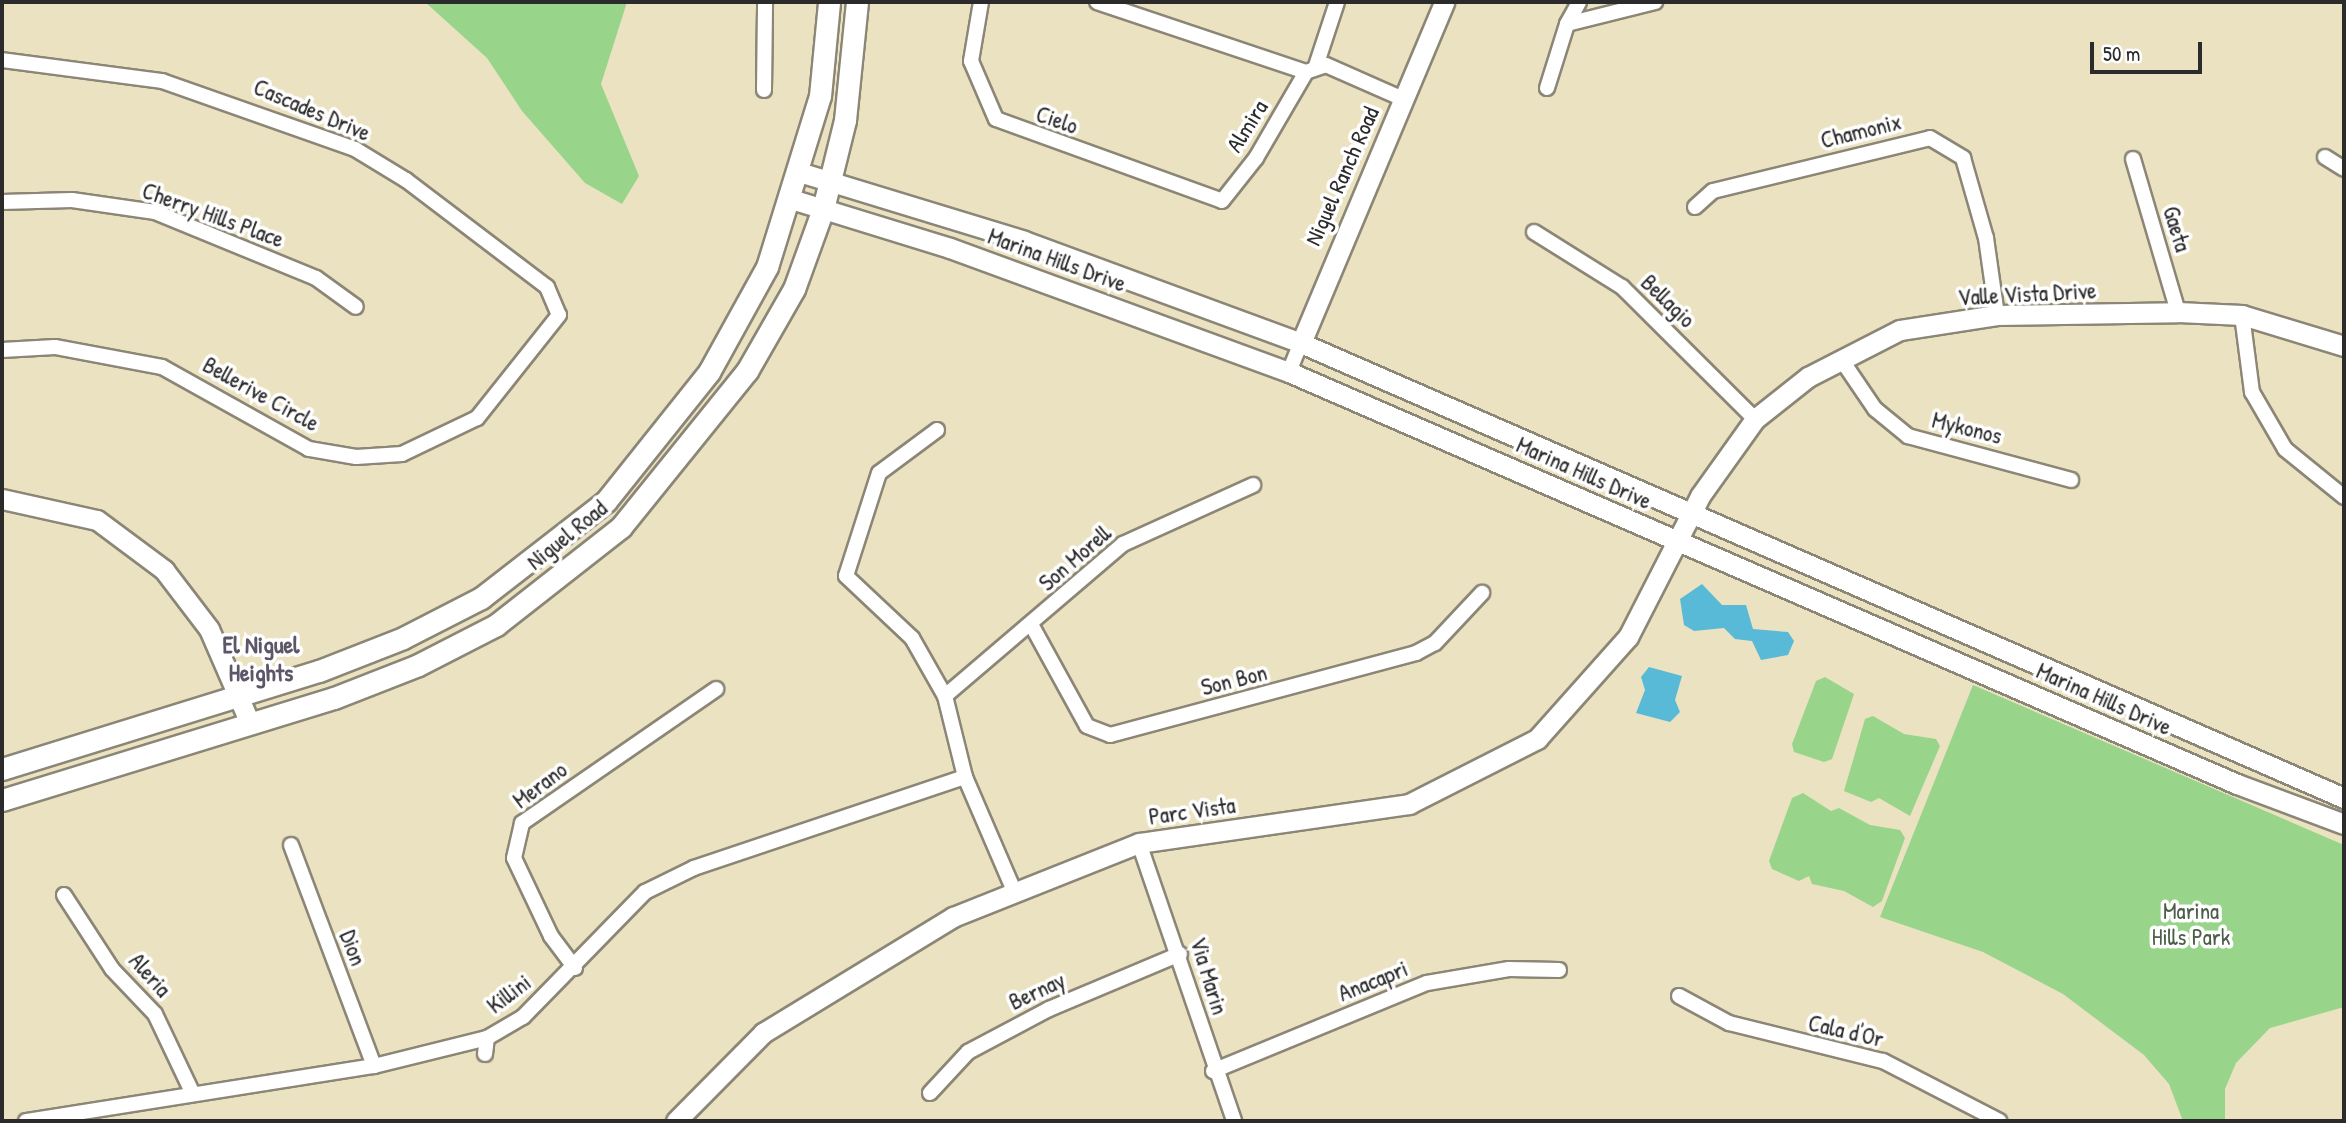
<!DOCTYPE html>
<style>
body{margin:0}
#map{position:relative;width:2346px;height:1123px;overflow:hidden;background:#ebe2c1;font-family:"Patrick Hand",sans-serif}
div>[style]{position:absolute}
.green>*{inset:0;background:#98d58a}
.water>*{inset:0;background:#59bad7}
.roads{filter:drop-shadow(2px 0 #8b8676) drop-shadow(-2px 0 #8b8676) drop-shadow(0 2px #8b8676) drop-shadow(0 -2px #8b8676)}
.minor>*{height:14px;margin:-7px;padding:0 7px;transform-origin:7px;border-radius:7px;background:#fff}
.tertiary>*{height:19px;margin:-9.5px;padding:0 9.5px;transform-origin:9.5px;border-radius:9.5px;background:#fff}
.secondary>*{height:21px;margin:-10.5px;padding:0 10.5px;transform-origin:10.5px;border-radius:10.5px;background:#fff}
span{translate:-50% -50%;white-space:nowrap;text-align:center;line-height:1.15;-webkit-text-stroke:7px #fff;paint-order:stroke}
.street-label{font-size:23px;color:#2b2b2b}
.park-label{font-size:23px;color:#4c5e48}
.neighbourhood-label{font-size:24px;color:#5c5668;font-weight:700}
.frame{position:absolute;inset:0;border:4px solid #2b2b2b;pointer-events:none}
.scale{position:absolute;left:2090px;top:42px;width:112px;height:32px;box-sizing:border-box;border:4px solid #2b2b2b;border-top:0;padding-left:9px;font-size:21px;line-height:24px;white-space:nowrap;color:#2b2b2b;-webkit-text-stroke:5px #fff;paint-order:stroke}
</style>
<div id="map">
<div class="green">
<i style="clip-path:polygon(425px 2px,627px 2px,601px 84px,639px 176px,622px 204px,585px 183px,522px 111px,487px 58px)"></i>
<i style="clip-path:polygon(1825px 677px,1854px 694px,1832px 759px,1824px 762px,1794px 752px,1792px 744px,1816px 681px)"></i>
<i style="clip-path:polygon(1973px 685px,2344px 845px,2344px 1007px,2270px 1028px,2236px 1063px,2225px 1089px,2225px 1121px,2183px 1121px,2169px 1084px,2144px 1055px,2063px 994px,1983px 952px,1880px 917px)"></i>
<i style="clip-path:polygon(1873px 716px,1904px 734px,1936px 739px,1940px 746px,1910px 816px,1879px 798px,1871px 802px,1844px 791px,1865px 719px)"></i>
<i style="clip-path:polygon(1803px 793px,1831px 811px,1839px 808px,1870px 825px,1900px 830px,1905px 838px,1882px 901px,1873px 907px,1844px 891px,1812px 884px,1809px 876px,1799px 881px,1772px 869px,1769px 861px,1792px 798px)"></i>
</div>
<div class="water">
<i style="clip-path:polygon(1702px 584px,1722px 605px,1746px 605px,1753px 629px,1788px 632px,1794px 641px,1788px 655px,1761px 660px,1752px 641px,1735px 639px,1724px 628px,1694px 631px,1684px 625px,1680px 599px)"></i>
<i style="clip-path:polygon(1649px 667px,1682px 676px,1675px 700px,1680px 712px,1670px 722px,1636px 713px,1645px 690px,1641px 677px)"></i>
</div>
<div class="roads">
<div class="minor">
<i style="left:981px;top:2px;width:60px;rotate:99.6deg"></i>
<i style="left:971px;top:61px;width:63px;rotate:66.7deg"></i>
<i style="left:996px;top:119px;width:240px;rotate:19.9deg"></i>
<i style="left:1222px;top:201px;width:55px;rotate:-51.7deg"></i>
<i style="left:1256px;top:158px;width:99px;rotate:-59.8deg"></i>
<i style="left:1097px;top:2px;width:220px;rotate:18.5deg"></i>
<i style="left:1306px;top:72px;width:21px;rotate:-19deg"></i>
<i style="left:1326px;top:65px;width:84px;rotate:23.8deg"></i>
<i style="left:1567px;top:24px;width:25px;rotate:-61deg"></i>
<i style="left:2px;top:60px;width:161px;rotate:7.5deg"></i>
<i style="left:162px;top:81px;width:205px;rotate:19.4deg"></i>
<i style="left:355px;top:149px;width:60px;rotate:31.3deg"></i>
<i style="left:406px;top:180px;width:177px;rotate:37.2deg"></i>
<i style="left:547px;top:287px;width:30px;rotate:67deg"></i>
<i style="left:559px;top:315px;width:132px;rotate:128.5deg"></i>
<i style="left:477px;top:418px;width:83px;rotate:154.4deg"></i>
<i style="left:402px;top:454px;width:46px;rotate:176.3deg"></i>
<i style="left:356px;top:457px;width:48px;rotate:-170.3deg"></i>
<i style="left:309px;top:449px;width:168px;rotate:-150.8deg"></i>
<i style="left:162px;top:367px;width:109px;rotate:-169.4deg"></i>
<i style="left:55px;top:347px;width:53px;rotate:176.8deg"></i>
<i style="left:1316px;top:66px;width:67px;rotate:-71.8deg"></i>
<i style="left:1547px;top:88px;width:67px;rotate:-72.6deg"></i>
<i style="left:1567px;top:24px;width:91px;rotate:-14deg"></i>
<i style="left:764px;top:90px;width:88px;rotate:-89.3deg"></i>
<i style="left:2325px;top:157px;width:22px;rotate:32deg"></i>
<i style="left:2133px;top:159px;width:159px;rotate:73.6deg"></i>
<i style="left:2px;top:202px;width:70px;rotate:-1.6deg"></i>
<i style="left:72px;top:200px;width:84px;rotate:8.2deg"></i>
<i style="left:155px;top:212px;width:174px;rotate:22.3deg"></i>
<i style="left:316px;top:278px;width:49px;rotate:35.9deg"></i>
<i style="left:1695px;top:207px;width:24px;rotate:-42deg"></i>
<i style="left:1713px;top:191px;width:223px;rotate:-13.7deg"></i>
<i style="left:1930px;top:138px;width:39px;rotate:31deg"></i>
<i style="left:1963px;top:158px;width:83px;rotate:74deg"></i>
<i style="left:1986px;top:238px;width:78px;rotate:81.9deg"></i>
<i style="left:1534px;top:232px;width:104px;rotate:32deg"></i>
<i style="left:1622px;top:287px;width:187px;rotate:44.8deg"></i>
<i style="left:2242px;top:315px;width:78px;rotate:82.6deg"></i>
<i style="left:2252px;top:392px;width:66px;rotate:59.9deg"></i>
<i style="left:2285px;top:449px;width:76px;rotate:39.1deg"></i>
<i style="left:1843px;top:362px;width:57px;rotate:55.8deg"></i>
<i style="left:1875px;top:409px;width:43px;rotate:39.3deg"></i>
<i style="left:1908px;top:436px;width:169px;rotate:15.1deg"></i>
<i style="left:1289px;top:372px;width:31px;rotate:-68deg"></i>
<i style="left:937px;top:430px;width:72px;rotate:143.4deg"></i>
<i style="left:879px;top:473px;width:108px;rotate:107.8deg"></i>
<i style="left:846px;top:576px;width:91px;rotate:43.2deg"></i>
<i style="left:912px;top:638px;width:67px;rotate:60.4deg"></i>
<i style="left:945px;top:696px;width:83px;rotate:76.1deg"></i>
<i style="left:965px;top:777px;width:124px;rotate:66.7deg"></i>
<i style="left:1032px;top:626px;width:114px;rotate:61.2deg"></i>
<i style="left:1087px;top:726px;width:25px;rotate:21deg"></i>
<i style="left:1110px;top:735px;width:317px;rotate:-15deg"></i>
<i style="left:1416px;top:653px;width:21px;rotate:-28deg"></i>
<i style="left:1435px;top:643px;width:69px;rotate:-46.8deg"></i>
<i style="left:945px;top:696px;width:234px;rotate:-40.5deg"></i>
<i style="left:1123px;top:544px;width:143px;rotate:-24.4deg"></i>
<i style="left:1139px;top:843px;width:294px;rotate:71.1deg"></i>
<i style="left:291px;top:845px;width:236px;rotate:69.4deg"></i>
<i style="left:64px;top:895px;width:88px;rotate:57deg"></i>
<i style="left:112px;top:969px;width:62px;rotate:46.3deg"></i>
<i style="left:155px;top:1014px;width:86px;rotate:64.6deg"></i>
<i style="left:575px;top:968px;width:40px;rotate:-127deg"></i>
<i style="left:551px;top:936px;width:86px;rotate:-115.4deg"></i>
<i style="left:514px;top:858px;width:36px;rotate:-77deg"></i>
<i style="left:522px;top:823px;width:236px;rotate:-34.6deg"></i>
<i style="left:1679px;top:996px;width:57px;rotate:28.4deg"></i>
<i style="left:1729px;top:1023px;width:159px;rotate:13.9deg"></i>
<i style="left:1883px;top:1061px;width:131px;rotate:27.3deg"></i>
<i style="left:485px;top:1054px;width:16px;rotate:-83deg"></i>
<i style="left:1213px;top:1071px;width:231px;rotate:-22.4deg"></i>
<i style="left:1427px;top:983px;width:83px;rotate:-9.7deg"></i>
<i style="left:1509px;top:969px;width:50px;rotate:1.1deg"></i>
<i style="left:930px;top:1093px;width:56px;rotate:-47.2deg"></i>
<i style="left:968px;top:1052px;width:92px;rotate:-28deg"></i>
<i style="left:1049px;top:1009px;width:142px;rotate:-22.8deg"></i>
<i style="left:26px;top:1121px;width:352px;rotate:-9deg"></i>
<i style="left:374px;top:1066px;width:116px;rotate:-13.9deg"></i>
<i style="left:487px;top:1038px;width:42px;rotate:-30.3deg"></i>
<i style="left:523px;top:1017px;width:175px;rotate:-45.7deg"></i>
<i style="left:645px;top:892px;width:55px;rotate:-26.1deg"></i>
<i style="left:694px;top:868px;width:286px;rotate:-18.6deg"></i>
</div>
<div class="tertiary">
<i style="left:799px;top:172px;width:235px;rotate:17deg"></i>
<i style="left:1024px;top:241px;width:295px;rotate:20.2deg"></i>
<i style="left:1301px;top:343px;width:1138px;rotate:23.57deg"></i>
<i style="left:791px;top:199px;width:166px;rotate:17.1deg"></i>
<i style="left:950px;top:248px;width:361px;rotate:20.1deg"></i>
<i style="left:1289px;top:372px;width:1034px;rotate:23.49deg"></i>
<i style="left:2237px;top:784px;width:114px;rotate:20.5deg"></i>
<i style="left:1301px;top:343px;width:370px;rotate:-67.2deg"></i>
<i style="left:2px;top:499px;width:97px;rotate:12.5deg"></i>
<i style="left:97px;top:520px;width:84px;rotate:36.7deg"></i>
<i style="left:164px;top:570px;width:74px;rotate:52.7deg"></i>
<i style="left:209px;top:629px;width:100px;rotate:66.5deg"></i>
<i style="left:676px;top:1121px;width:124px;rotate:-45.3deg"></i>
<i style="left:763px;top:1033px;width:223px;rotate:-31.4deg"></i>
<i style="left:953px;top:917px;width:200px;rotate:-21.7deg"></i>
<i style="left:1139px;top:843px;width:273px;rotate:-8.2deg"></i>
<i style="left:1409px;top:804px;width:144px;rotate:-26.9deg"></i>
<i style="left:1537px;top:739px;width:137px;rotate:-48.3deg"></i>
<i style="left:1628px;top:637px;width:158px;rotate:-62.9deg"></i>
<i style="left:1700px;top:496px;width:95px;rotate:-54.5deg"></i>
<i style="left:1755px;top:419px;width:68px;rotate:-38.4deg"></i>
<i style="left:1808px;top:377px;width:103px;rotate:-27.1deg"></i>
<i style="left:1900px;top:330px;width:98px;rotate:-8.8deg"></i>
<i style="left:1997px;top:315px;width:181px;rotate:-0.9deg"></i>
<i style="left:2178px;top:312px;width:64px;rotate:2.7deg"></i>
<i style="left:2242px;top:315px;width:107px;rotate:16.9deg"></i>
</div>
<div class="secondary">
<i style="left:2px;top:769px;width:332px;rotate:-17.2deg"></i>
<i style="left:319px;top:671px;width:90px;rotate:-21.4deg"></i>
<i style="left:403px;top:638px;width:88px;rotate:-27.1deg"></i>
<i style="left:481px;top:598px;width:158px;rotate:-37.8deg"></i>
<i style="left:606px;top:501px;width:165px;rotate:-51.4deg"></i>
<i style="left:709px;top:372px;width:120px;rotate:-61.1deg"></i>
<i style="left:767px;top:267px;width:179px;rotate:-72.8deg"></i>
<i style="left:820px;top:96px;width:94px;rotate:-84.5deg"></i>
<i style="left:2px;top:800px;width:347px;rotate:-17.1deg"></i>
<i style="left:334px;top:698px;width:90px;rotate:-21.4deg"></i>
<i style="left:418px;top:665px;width:88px;rotate:-27.1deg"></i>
<i style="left:496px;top:625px;width:159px;rotate:-38.1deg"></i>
<i style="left:621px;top:527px;width:201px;rotate:-51.1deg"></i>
<i style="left:747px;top:371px;width:95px;rotate:-60.2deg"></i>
<i style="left:794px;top:289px;width:85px;rotate:-70.1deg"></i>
<i style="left:823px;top:209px;width:92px;rotate:-76.1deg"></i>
<i style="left:845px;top:120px;width:119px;rotate:-84.2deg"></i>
</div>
</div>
<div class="street-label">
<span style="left:312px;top:110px;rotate:23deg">Cascades Drive</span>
<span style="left:1057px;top:120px;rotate:19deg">Cielo</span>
<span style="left:1247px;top:126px;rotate:-58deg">Almira</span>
<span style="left:1861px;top:131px;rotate:-14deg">Chamonix</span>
<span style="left:1342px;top:176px;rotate:-66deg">Niguel Ranch Road</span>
<span style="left:213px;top:215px;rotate:20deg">Cherry Hills Place</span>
<span style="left:2177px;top:229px;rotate:73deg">Gaeta</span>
<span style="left:1057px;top:260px;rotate:20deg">Marina Hills Drive</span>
<span style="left:2027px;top:294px;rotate:-3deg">Valle Vista Drive</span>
<span style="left:1668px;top:301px;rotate:44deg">Bellagio</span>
<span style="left:261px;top:394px;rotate:29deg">Bellerive Circle</span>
<span style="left:1967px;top:428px;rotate:14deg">Mykonos</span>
<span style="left:1584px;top:473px;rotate:24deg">Marina Hills Drive</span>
<span style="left:567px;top:535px;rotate:-39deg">Niguel Road</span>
<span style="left:1075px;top:558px;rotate:-41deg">Son Morell</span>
<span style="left:1234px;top:680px;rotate:-14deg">Son Bon</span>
<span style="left:2104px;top:699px;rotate:24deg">Marina Hills Drive</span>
<span style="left:540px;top:785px;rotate:-37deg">Merano</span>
<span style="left:1192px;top:811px;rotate:-8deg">Parc Vista</span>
<span style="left:353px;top:948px;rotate:69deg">Dion</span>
<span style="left:150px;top:975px;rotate:48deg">Aleria</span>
<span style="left:1209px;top:976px;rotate:73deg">Via Marin</span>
<span style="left:1373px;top:981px;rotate:-22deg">Anacapri</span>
<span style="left:1037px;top:991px;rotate:-25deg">Bernay</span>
<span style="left:509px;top:994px;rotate:-37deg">Killini</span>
<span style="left:1846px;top:1031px;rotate:13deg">Cala d'Or</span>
</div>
<div class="park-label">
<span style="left:2191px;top:924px">Marina<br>Hills Park</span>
</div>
<div class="neighbourhood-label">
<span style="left:261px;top:659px">El Niguel<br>Heights</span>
</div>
<div class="frame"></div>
<div class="scale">50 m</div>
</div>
